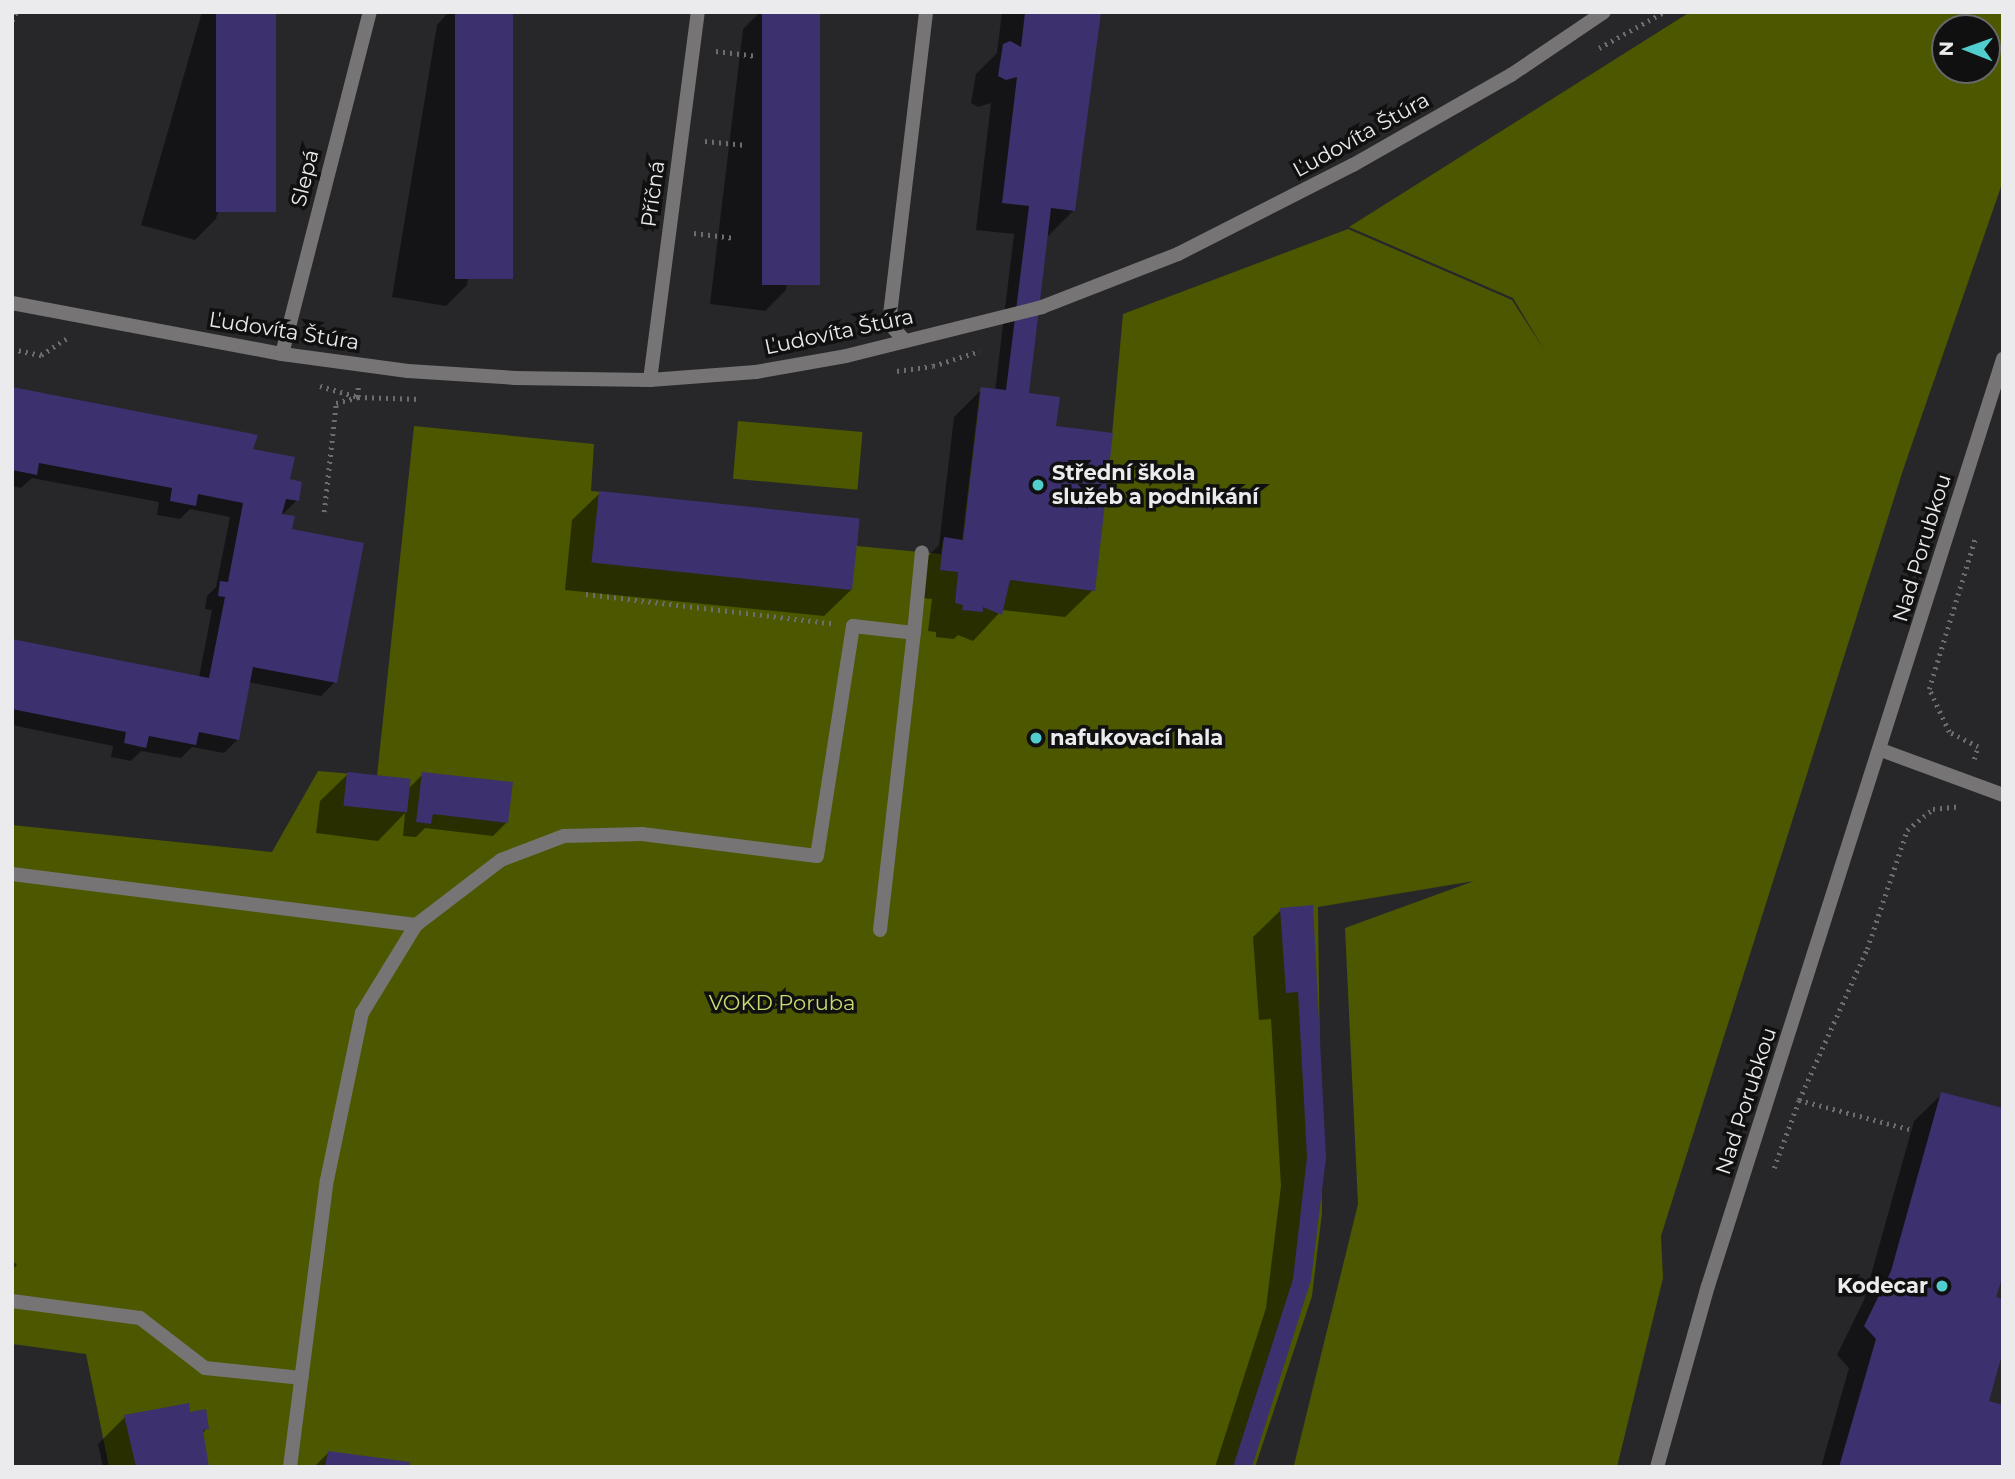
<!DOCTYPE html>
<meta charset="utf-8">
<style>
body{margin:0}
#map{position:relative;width:2015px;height:1479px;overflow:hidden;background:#27272a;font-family:Montserrat,sans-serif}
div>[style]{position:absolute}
.green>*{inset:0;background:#4c5700;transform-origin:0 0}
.shadow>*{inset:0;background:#0007}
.building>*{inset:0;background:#3c306f;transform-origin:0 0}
.path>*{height:4.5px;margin-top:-2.25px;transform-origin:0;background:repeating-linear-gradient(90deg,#6d6d70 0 2px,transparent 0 7px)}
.lane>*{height:14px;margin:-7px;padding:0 7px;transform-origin:7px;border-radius:7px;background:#767474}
.street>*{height:14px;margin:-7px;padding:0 7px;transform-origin:7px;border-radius:7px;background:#767474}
.dots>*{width:19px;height:19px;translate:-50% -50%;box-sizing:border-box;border:4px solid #101011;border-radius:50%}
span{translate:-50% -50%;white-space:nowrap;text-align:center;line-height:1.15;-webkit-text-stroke:7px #101011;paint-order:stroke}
.street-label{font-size:21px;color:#ebebed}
.poi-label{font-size:21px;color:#ebebed;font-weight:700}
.left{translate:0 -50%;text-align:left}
.right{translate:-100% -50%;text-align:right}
.park-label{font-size:21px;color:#c9dc71}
.frame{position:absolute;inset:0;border:14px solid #ebebed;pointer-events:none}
.north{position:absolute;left:1931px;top:14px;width:70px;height:70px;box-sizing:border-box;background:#101011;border:2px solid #686869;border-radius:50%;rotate:271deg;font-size:19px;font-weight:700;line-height:28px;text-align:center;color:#ebebed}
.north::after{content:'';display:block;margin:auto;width:24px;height:32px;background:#52cdcd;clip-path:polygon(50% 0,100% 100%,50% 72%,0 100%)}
</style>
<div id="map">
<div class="green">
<i style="clip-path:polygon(evenodd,1690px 12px,2003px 12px,2003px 181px,1903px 470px,1661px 1236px,1663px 1278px,1617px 1467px,1294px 1465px,1358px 1204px,1345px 928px,1474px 881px,1318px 907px,1322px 1213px,1312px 1296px,1255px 1467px,109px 1467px,86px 1354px,12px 1344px,12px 825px,272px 852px,318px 771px,377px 776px,414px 426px,594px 444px,591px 491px,859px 519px,857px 546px,941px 554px,943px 540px,962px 541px,980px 389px,1058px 399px,1055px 429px,1112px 435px,1123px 314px,1348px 229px,1512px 300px,1545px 351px,1513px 298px,1349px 227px,1690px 12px,1945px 28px,1987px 28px,1987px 70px,1945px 70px,1945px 28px)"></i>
<i style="left:738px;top:421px;width:125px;height:58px;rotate:5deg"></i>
</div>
<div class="shadow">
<i style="clip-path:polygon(202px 12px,274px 12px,216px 219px,195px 240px,141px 225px)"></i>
<i style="clip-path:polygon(449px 12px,511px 12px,467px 285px,446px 306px,392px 297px,437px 25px)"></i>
<i style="clip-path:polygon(760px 12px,818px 12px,786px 290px,765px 311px,710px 304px,743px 29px)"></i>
<i style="clip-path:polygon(1002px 12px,1099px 12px,1074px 210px,1046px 238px,1028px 392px,1054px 428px,1093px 590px,1065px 617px,1002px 610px,973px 641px,958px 635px,954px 639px,936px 637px,936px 632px,928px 631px,932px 599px,913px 597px,917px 567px,939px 545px,954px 417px,982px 389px,995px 391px,1014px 234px,976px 230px,991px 103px,978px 107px,971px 103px,976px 74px,997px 53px)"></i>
<i style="clip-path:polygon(12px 389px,251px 450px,288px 481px,297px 500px,282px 515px,335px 682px,321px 696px,248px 682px,238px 739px,224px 753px,192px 747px,181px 758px,141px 751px,131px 761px,111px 757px,113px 746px,12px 725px,12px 641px,199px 677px,212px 610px,205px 609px,207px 596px,216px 587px,230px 517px,190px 509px,180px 519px,157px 515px,159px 502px,32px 478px,21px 488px,12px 486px)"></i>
<i style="clip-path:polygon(600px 493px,852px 589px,824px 616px,565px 590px,572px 520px)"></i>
<i style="clip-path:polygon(348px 774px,409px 788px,423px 774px,507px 822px,493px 836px,425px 828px,416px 837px,403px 836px,405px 813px,378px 841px,316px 833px,320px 801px)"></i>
<i style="clip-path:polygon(1311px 907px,1325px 1158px,1251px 1467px,1215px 1467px,1266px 1308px,1281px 1186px,1271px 1019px,1259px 1020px,1253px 937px,1281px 910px)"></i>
<i style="clip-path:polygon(1942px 1094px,1986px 1402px,2003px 1467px,1821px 1467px,1849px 1368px,1837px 1355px,1864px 1300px,1914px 1121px)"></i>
<i style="clip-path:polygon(12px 1260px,17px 1265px,12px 1270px)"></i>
<i style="clip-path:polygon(125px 1417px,207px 1428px,202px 1434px,207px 1467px,103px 1467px,98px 1444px)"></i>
<i style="clip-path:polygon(328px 1453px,408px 1467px,314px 1467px)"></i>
</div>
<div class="building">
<i style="left:216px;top:12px;width:60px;height:200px"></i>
<i style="left:455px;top:12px;width:58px;height:267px"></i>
<i style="left:762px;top:12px;width:58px;height:273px"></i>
<i style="clip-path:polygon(1025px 12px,1101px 12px,1075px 211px,1051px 208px,1029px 393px,1060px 397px,1056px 426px,1113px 433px,1095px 591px,1010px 580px,1002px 615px,983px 607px,983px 612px,962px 610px,963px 605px,955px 603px,958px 572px,940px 570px,944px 537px,963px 540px,981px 387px,1006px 390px,1029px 206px,1002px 203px,1017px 77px,1006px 80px,998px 76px,1003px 44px,1010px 41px,1021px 47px)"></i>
<i style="clip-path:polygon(12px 387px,258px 435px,253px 449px,295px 457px,290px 479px,302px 482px,299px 501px,286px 499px,282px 514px,295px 516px,292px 529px,364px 543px,337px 683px,253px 667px,239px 740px,199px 732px,196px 745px,149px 736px,146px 748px,124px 743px,126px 732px,12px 709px,12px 639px,209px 678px,225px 597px,218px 596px,220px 581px,228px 582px,243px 503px,198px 494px,196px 506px,170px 501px,172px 488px,39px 463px,37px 475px,12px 470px)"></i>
<i style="left:599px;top:491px;width:262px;height:72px;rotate:6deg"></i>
<i style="left:347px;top:772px;width:64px;height:34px;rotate:6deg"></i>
<i style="clip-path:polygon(422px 772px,513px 782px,508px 823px,433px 814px,431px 824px,416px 822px)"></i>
<i style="clip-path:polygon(1313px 905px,1326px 1158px,1311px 1280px,1252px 1467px,1233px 1467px,1293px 1279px,1307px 1157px,1298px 992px,1286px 993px,1280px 908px)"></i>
<i style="clip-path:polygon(1941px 1092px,2003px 1108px,2003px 1275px,1996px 1297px,2003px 1299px,2003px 1351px,1989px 1401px,2003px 1405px,2003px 1467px,1839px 1467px,1876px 1339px,1864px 1326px,1891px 1271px)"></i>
<i style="clip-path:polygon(189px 1403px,190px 1412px,206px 1409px,209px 1429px,203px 1430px,209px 1467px,136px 1467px,124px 1415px)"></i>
<i style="clip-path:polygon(328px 1451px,410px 1462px,409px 1467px,325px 1467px)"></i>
</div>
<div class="path">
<i style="left:12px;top:21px;width:10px;rotate:-66deg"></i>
<i style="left:1599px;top:48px;width:74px;rotate:-29deg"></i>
<i style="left:716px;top:51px;width:41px;rotate:7deg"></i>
<i style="left:705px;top:141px;width:41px;rotate:5.6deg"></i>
<i style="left:694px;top:233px;width:41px;rotate:7deg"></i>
<i style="left:12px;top:349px;width:30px;rotate:12deg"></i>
<i style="left:41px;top:355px;width:30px;rotate:-33deg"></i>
<i style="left:897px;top:371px;width:36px;rotate:-8deg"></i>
<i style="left:933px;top:366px;width:49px;rotate:-17.7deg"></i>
<i style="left:320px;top:386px;width:40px;rotate:16deg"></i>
<i style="left:358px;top:397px;width:63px;rotate:1.8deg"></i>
<i style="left:324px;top:512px;width:110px;rotate:-83.7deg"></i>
<i style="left:336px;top:403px;width:23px;rotate:-15deg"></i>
<i style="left:358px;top:397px;width:10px;rotate:-90deg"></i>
<i style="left:586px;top:594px;width:247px;rotate:6.8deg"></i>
<i style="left:1974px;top:759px;width:13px;rotate:-72deg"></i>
<i style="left:1978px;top:747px;width:33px;rotate:-153deg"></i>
<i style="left:1949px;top:732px;width:47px;rotate:-114.9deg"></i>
<i style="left:1929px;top:689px;width:157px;rotate:-73deg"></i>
<i style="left:1799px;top:1100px;width:114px;rotate:14.8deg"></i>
<i style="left:1774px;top:1168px;width:72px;rotate:-69.8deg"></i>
<i style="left:1799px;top:1100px;width:166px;rotate:-65.8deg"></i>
<i style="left:1867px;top:949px;width:126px;rotate:-71.4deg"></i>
<i style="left:1907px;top:830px;width:33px;rotate:-39deg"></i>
<i style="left:1933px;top:809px;width:27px;rotate:-6deg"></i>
</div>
<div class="lane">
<i style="left:12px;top:874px;width:407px;rotate:7.2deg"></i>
<i style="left:880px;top:930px;width:299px;rotate:-83.5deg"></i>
<i style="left:12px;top:1301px;width:129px;rotate:7.6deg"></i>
<i style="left:140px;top:1318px;width:82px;rotate:37.6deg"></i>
<i style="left:205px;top:1368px;width:97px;rotate:5.9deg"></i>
<i style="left:290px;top:1467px;width:289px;rotate:-82.7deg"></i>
<i style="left:327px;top:1180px;width:171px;rotate:-78.2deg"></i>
<i style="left:362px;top:1013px;width:103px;rotate:-58.5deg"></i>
<i style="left:416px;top:925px;width:107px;rotate:-37.4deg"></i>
<i style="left:501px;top:860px;width:67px;rotate:-20.9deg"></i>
<i style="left:564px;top:836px;width:78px;rotate:-1.5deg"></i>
<i style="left:642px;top:834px;width:176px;rotate:7.2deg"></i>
<i style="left:817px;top:856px;width:233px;rotate:-81.1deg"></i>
<i style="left:853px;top:626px;width:61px;rotate:6.5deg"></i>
<i style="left:914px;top:633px;width:81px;rotate:-84.4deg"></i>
</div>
<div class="street">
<i style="left:12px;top:303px;width:275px;rotate:10.7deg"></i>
<i style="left:282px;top:354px;width:127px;rotate:7.7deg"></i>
<i style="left:408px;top:371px;width:107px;rotate:3.7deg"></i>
<i style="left:515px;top:378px;width:135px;rotate:0.8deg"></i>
<i style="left:650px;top:380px;width:106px;rotate:-4.3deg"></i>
<i style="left:756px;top:372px;width:91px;rotate:-10.1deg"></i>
<i style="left:846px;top:356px;width:202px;rotate:-14deg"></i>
<i style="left:1042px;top:307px;width:146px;rotate:-21.3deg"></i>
<i style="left:1178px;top:254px;width:196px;rotate:-27deg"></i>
<i style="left:1353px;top:165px;width:182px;rotate:-29.7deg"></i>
<i style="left:1511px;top:75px;width:112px;rotate:-34.1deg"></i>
<i style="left:905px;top:341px;width:24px;rotate:-132deg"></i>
<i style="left:889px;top:323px;width:313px;rotate:-83.2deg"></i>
<i style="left:282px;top:354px;width:353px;rotate:-75.6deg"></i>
<i style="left:650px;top:380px;width:371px;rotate:-82.6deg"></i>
<i style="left:1881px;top:750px;width:130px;rotate:20.2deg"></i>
<i style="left:1657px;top:1467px;width:188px;rotate:-74.3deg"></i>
<i style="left:1708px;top:1286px;width:973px;rotate:-72.35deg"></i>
</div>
<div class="dots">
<i style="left:1038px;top:485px;background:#52cdcd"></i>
<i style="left:1036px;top:738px;background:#52cdcd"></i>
<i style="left:1942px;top:1286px;background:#52cdcd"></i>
</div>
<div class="street-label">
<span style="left:1361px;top:135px;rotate:-29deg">Ľudovíta Štúra</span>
<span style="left:305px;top:178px;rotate:-76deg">Slepá</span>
<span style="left:653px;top:194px;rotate:-82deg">Příčná</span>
<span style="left:284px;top:331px;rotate:9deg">Ľudovíta Štúra</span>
<span style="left:839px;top:332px;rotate:-12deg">Ľudovíta Štúra</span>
<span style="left:1922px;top:548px;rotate:-73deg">Nad Porubkou</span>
<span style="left:1746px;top:1101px;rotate:-72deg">Nad Porubkou</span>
</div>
<div class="poi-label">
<span class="left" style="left:1052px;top:485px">Střední škola<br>služeb a podnikání</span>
<span class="left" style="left:1050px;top:738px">nafukovací hala</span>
<span class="right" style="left:1928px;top:1286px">Kodecar</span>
</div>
<div class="park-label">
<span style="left:782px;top:1003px">VOKD Poruba</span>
</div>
<div class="frame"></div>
<div class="north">N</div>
</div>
